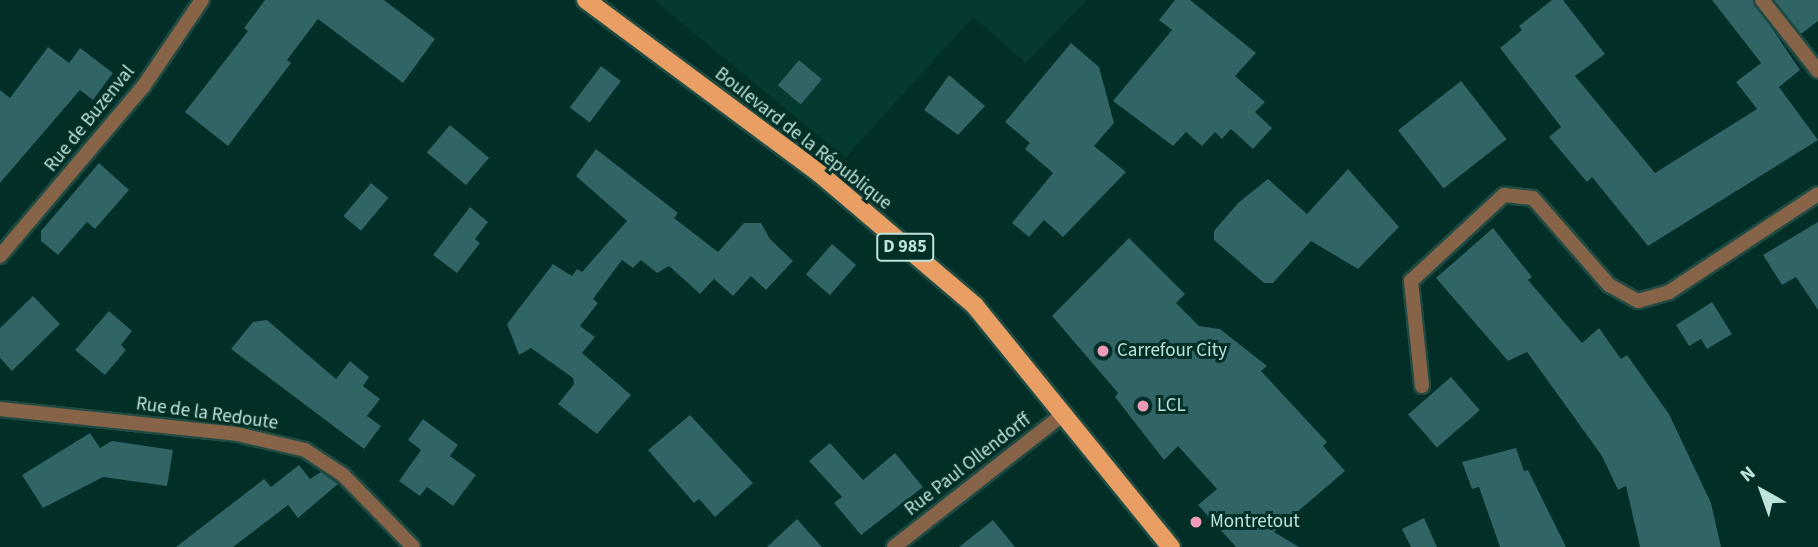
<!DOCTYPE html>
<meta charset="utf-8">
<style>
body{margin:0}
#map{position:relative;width:1818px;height:547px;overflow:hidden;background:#012e26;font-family:"Source Sans 3",sans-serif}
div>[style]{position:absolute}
.built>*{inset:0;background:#043a30}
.building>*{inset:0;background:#306465;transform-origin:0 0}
.roads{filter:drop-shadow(2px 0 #1f4b43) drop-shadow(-2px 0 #1f4b43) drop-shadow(0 2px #1f4b43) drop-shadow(0 -2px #1f4b43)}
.lane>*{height:14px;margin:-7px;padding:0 7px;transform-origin:7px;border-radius:7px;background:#876348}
.street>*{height:14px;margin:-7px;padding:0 7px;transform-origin:7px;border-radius:7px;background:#876348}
.primary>*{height:18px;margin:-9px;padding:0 9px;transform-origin:9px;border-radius:9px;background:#e99e63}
.dots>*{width:19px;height:19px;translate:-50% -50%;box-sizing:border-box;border:4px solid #012e26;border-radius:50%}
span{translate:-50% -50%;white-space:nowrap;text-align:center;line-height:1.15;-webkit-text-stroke:6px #012e26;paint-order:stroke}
.shield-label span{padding:2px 5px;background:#012e26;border:2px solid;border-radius:5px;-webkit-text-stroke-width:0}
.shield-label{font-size:18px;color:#bee3da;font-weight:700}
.street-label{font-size:19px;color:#bee3da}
.poi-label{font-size:19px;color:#bee3da}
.left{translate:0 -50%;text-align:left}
.north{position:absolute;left:1727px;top:456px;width:70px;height:70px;-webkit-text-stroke:5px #012e26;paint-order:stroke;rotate:320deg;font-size:19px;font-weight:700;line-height:28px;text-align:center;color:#bee3da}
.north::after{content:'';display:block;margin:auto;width:24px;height:32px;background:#bee3da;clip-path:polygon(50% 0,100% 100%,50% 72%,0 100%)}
</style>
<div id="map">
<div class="built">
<i style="clip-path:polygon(654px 0,1087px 0,1026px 63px,973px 17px,845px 158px)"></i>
</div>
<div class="building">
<i style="clip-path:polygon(265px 0,384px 0,435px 39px,403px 83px,318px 19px,287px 60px,291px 63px,228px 146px,185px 112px,248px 31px,244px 28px)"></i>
<i style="clip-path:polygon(1175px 0,1190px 0,1256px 53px,1235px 76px,1265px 102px,1255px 112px,1272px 128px,1253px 149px,1231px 129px,1222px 139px,1215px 132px,1202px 146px,1186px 132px,1173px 146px,1113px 101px,1172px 30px,1159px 20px)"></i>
<i style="clip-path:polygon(1552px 0,1563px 0,1605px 54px,1575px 76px,1655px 173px,1757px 109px,1736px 82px,1761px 63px,1712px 0,1753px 0,1800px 70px,1779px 87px,1818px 140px,1648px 246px,1592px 177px,1587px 182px,1549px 137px,1561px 127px,1500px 48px,1522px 30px,1519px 26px)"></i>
<i style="clip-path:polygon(1774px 0,1818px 0,1818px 21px,1801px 34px)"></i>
<i style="clip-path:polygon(1071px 43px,1099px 67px,1114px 123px,1094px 146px,1126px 172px,1063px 237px,1044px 220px,1029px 237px,1012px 223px,1053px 173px,1025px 149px,1030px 143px,1005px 122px)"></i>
<i style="clip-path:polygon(48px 47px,69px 63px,80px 48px,113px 73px,93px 100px,80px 90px,0 183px,0 90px,10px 98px)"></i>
<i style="left:799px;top:60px;width:30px;height:33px;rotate:40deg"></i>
<i style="left:601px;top:66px;width:25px;height:52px;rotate:37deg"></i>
<i style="clip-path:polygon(949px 75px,985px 106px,958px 135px,924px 110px)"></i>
<i style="left:1461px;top:81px;width:74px;height:80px;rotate:52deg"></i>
<i style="left:450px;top:125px;width:51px;height:36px;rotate:40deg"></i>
<i style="clip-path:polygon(596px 149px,678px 213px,674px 218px,718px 252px,744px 223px,761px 223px,770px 239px,793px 261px,766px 290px,751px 276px,733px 296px,714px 279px,700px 294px,669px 266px,657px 273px,641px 260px,633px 268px,622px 260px,593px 299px,598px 303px,580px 326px,595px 337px,582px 353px,631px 395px,597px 434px,558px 404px,574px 384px,573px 378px,531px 348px,519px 355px,507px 324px,553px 264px,572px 276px,577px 269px,582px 272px,627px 221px,576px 176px)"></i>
<i style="clip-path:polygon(99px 163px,129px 190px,95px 229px,87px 222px,58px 255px,41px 241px,41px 231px)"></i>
<i style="clip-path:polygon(1348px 169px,1399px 227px,1358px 269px,1311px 241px,1273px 283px,1264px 283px,1214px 240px,1214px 231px,1238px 203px,1268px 179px,1307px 214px)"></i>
<i style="left:371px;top:183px;width:23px;height:43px;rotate:40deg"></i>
<i style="clip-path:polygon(470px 207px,488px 222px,475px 239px,480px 243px,457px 273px,433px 255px)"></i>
<i style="clip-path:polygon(1818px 222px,1818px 310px,1796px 277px,1782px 285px,1763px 255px)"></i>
<i style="clip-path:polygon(1493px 228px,1532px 277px,1528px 280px,1582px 343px,1599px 328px,1621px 359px,1627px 355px,1669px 414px,1711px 503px,1721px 547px,1640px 547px,1626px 486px,1618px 490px,1602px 456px,1527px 352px,1508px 361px,1436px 278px)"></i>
<i style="clip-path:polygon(1129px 238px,1185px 294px,1176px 303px,1199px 326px,1220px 329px,1267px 366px,1261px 371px,1327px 442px,1323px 446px,1345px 471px,1274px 532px,1299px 547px,1236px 547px,1198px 505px,1217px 489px,1178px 446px,1164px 460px,1115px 397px,1118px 393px,1052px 316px)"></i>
<i style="left:832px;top:244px;width:32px;height:40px;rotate:41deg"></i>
<i style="clip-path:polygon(33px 296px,60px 324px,12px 371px,0 358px,0 328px)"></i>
<i style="clip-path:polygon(1712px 302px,1732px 334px,1707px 349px,1701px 339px,1689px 346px,1676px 325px)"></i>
<i style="clip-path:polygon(109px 311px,132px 331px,121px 345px,126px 350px,105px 375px,75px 350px)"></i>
<i style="clip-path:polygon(267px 320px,336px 379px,350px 361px,369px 377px,363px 386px,380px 399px,367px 416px,381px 426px,364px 449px,231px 349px,253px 322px)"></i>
<i style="left:1451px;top:377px;width:44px;height:57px;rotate:49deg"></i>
<i style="clip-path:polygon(690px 415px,753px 483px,715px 517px,699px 499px,694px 503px,648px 450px)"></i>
<i style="clip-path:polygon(423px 419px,458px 445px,450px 456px,476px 475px,453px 506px,427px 487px,420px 496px,399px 481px,421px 450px,408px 440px)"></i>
<i style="clip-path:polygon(90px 433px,100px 448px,112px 441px,173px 450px,167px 486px,103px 477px,43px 508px,22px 475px)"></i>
<i style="clip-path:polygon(830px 443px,863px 480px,895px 453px,923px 487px,861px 535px,834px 503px,842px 497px,809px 461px)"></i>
<i style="clip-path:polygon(1516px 448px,1524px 471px,1528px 470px,1566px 547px,1500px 547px,1479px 487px,1472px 489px,1462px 462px)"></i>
<i style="clip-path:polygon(299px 465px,310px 479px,321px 472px,338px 484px,298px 518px,288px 505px,233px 547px,176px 547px,264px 479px,271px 487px)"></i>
<i style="clip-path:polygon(1424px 518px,1437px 547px,1411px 547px,1402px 529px)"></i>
<i style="clip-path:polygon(797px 519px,822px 547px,767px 547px)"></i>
<i style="clip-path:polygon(993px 520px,1015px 547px,959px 547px)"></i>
</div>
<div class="roads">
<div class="lane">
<i style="left:1422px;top:386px;width:106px;rotate:-96deg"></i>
<i style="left:1411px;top:281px;width:127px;rotate:-42.8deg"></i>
<i style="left:1504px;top:195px;width:29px;rotate:6deg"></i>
<i style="left:1533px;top:198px;width:116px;rotate:48.9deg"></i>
<i style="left:1609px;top:285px;width:33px;rotate:29deg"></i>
<i style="left:1638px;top:301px;width:32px;rotate:-16deg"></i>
<i style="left:1669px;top:292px;width:178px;rotate:-33.3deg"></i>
</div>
<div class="street">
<i style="left:1762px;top:0;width:90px;rotate:51.7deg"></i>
<i style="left:0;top:256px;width:221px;rotate:-49.8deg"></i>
<i style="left:143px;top:87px;width:105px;rotate:-55.9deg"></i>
<i style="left:0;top:409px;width:238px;rotate:6deg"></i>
<i style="left:237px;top:434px;width:70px;rotate:13.2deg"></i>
<i style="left:305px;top:450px;width:45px;rotate:33.3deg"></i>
<i style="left:343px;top:475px;width:100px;rotate:45.8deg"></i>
<i style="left:894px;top:547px;width:217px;rotate:-38.1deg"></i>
</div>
<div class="primary">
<i style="left:586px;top:0;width:290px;rotate:36.6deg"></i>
<i style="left:819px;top:173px;width:205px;rotate:40.4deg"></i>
<i style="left:975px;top:306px;width:311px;rotate:50.9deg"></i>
</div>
</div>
<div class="dots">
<i style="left:1103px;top:351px;background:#ef9ab7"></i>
<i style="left:1143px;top:406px;background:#ef9ab7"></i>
<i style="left:1196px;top:522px;background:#ef9ab7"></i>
</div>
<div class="shield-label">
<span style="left:905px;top:247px">D 985</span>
</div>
<div class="street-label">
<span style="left:90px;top:119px;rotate:-51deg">Rue de Buzenval</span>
<span style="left:803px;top:139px;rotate:38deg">Boulevard de la République</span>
<span style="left:207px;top:414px;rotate:8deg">Rue de la Redoute</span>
<span style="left:968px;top:465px;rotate:-38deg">Rue Paul Ollendorff</span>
</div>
<div class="poi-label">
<span class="left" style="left:1117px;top:351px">Carrefour City</span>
<span class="left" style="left:1157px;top:406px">LCL</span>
<span class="left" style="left:1210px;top:522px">Montretout</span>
</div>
<div class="north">N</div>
</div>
